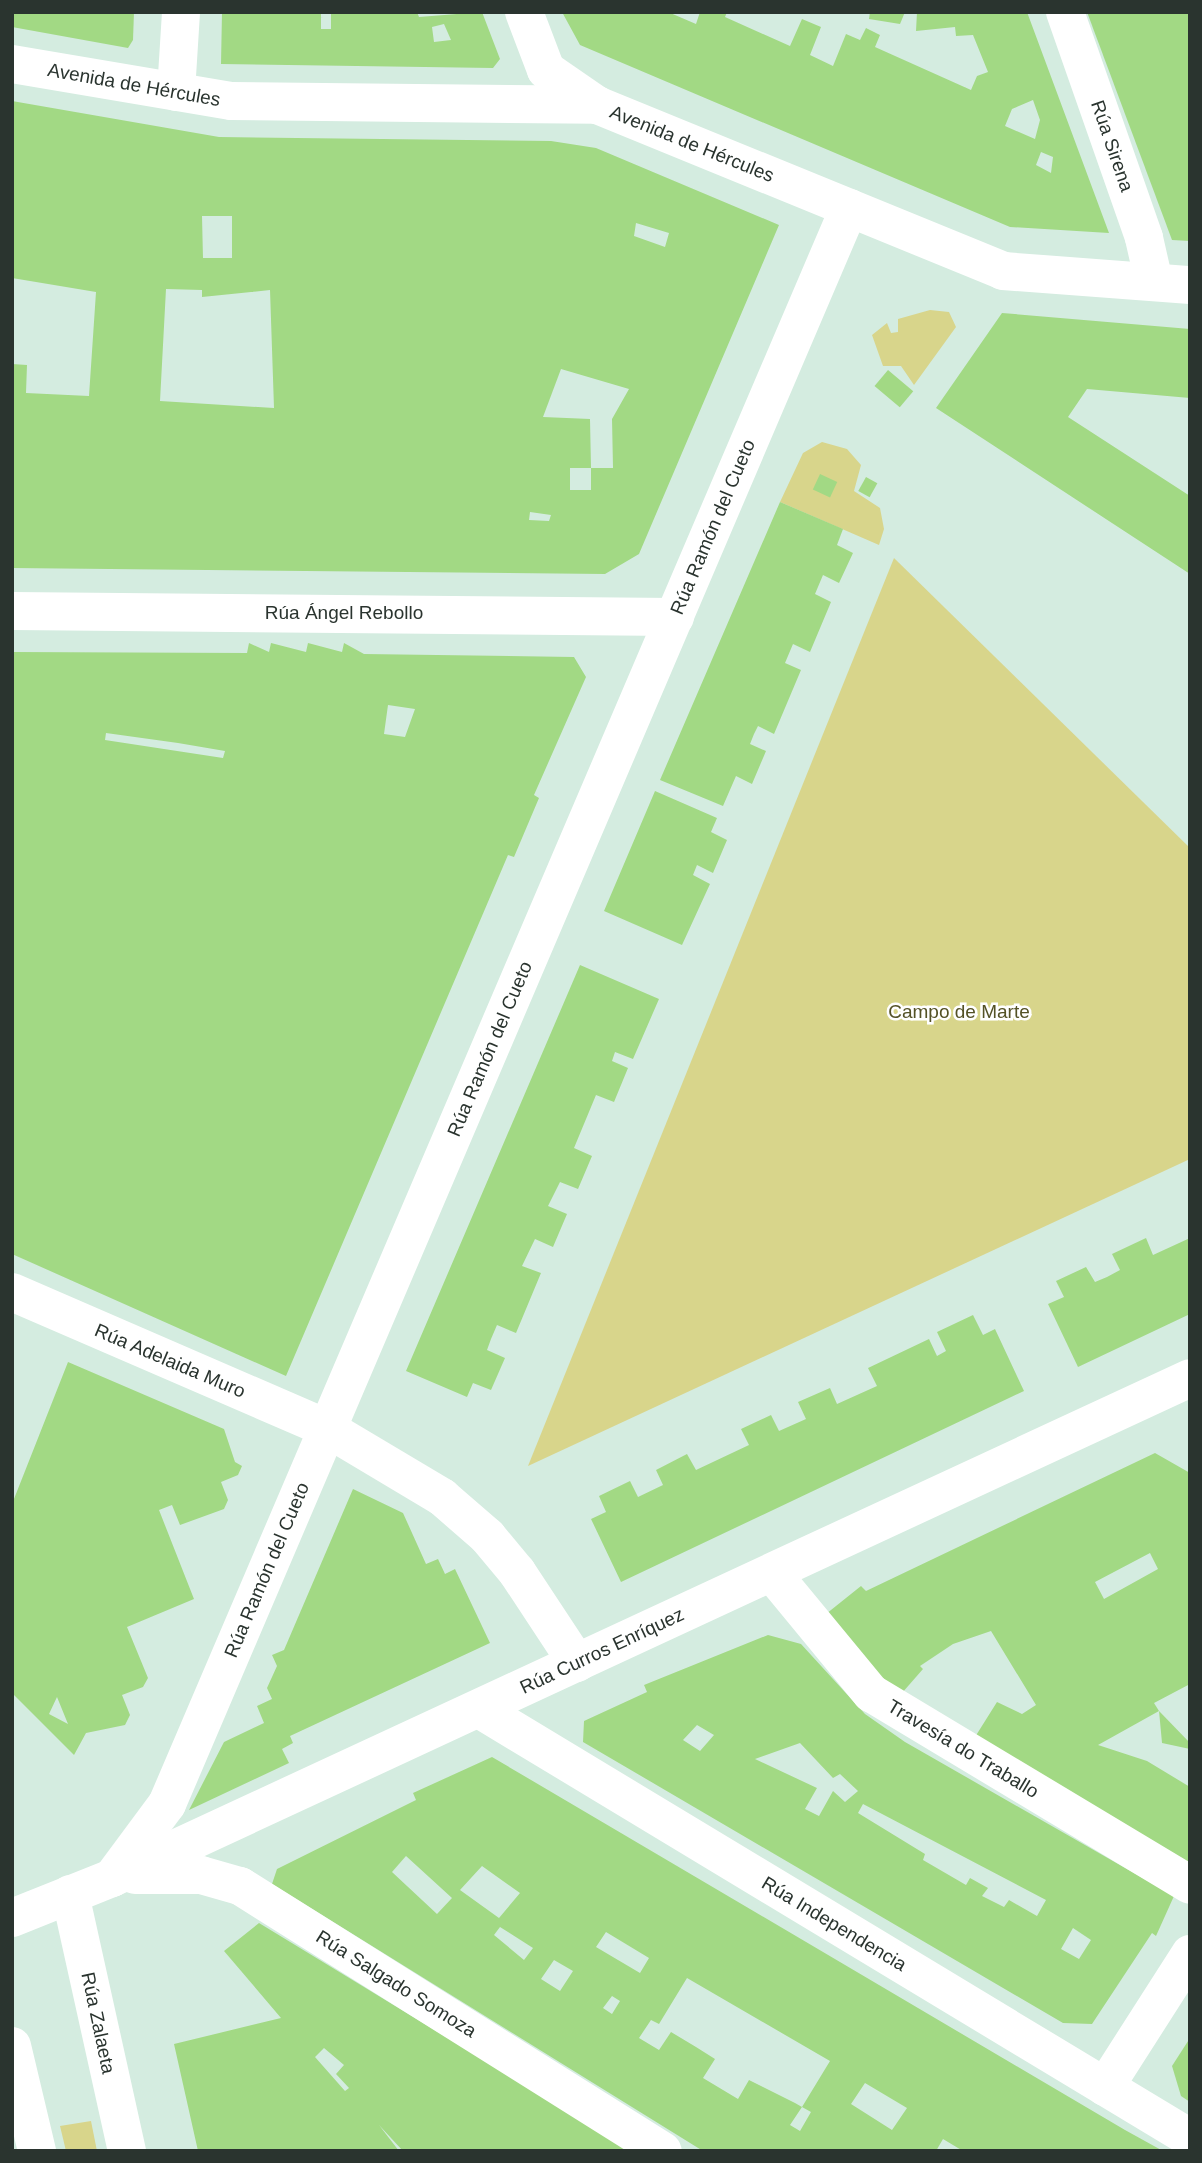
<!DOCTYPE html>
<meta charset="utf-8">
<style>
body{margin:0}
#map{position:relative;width:1202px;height:2163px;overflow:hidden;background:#d4ece0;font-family:Helvetica,sans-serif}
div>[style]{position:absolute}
.green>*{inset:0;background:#d8d58b}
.building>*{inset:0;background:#a2d984;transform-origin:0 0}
.minor>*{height:38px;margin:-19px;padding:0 19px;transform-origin:19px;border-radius:19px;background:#fff}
span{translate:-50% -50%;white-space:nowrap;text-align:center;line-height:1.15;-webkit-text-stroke:5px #fff;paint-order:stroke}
.street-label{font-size:19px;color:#2a342f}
.park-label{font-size:19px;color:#545226}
.frame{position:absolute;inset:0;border:14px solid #2a342f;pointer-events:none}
</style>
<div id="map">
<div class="green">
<i style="clip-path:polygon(930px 310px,949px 312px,956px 327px,914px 385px,901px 366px,883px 366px,872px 335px,887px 323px,891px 333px,898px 332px,898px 319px)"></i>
<i style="clip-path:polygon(822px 442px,847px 449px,861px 465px,854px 491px,880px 508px,884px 529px,879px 545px,780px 502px,803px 453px)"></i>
<i style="clip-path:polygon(894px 558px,1190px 848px,1190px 1159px,528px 1466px)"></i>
<i style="clip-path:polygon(91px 2121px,97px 2151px,66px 2151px,60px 2126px)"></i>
</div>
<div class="building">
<i style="clip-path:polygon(12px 12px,134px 12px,133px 40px,128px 48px,12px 27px)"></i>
<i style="clip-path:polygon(evenodd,222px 12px,321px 14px,321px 29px,331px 29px,331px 13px,417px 12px,419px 17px,482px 12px,500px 59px,493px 68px,221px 64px,222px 12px,444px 24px,451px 40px,434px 42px,432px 27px,444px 24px)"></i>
<i style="clip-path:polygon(evenodd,562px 12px,668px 12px,696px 24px,700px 12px,727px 12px,725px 17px,790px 46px,802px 19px,821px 27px,810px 55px,833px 66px,846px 34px,860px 40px,866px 28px,880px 35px,875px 47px,971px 90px,977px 76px,988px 72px,973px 35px,956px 36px,955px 27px,916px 31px,917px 12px,1027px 12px,1109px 233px,1010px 227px,580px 45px,562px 12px,1033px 100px,1040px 120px,1035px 139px,1005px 126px,1012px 109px,1033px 100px,562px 12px,1041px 152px,1053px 157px,1051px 173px,1036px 165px,1041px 152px)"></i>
<i style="clip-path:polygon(870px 12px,905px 12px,900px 24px,869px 19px)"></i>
<i style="clip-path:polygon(1087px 12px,1190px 12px,1190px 241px,1172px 240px)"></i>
<i style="clip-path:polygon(evenodd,12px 101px,219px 137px,551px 141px,596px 148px,779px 225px,639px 554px,605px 574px,12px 568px,12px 364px,27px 365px,26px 393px,89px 396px,96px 292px,12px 278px,12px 101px,202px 216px,232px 216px,232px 258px,203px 258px,202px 216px,12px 101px,636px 223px,669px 233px,665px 247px,634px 236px,636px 223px,12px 101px,166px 289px,202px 290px,202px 297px,270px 290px,274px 408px,160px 401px,166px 289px,12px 101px,561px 369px,629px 389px,612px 419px,613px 468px,591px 468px,591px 490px,570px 490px,570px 468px,591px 468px,590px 419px,543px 417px,561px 369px,12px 101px,530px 512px,551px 515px,549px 521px,529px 520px,530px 512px)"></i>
<i style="clip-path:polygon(1002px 313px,1190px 329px,1190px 398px,1087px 389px,1068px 417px,1190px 496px,1190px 574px,936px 408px)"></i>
<i style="left:888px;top:370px;width:33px;height:21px;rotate:40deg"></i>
<i style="left:820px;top:474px;width:19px;height:17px;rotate:25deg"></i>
<i style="left:866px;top:477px;width:13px;height:16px;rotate:29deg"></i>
<i style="clip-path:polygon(780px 502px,843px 529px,837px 545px,853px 553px,839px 583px,823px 575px,815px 594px,831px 602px,810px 652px,793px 644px,785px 663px,801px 670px,774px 734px,758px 726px,754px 734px,750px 744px,766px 751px,752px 784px,736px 776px,723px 806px,660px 780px)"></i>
<i style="clip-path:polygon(evenodd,249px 643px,269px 652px,271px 643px,306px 652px,308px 643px,342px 652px,344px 643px,364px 654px,574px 657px,586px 677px,534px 795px,539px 798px,514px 857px,508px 855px,286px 1376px,12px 1254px,12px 652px,247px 653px,249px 643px,388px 705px,415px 709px,405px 737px,384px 734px,388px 705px,249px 643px,106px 733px,178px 743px,225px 751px,223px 758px,105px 740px,106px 733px)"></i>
<i style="clip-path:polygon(655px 791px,717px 818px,711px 832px,727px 840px,713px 873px,697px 865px,693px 875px,710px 884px,682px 945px,604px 911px)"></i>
<i style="clip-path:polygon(580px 965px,659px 999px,633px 1059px,615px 1052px,612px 1061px,628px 1068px,614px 1102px,596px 1095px,574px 1148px,592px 1156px,578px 1189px,560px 1182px,548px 1206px,567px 1214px,553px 1247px,535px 1239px,522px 1266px,541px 1273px,516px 1333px,497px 1325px,491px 1339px,487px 1350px,505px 1358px,491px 1390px,473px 1383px,467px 1397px,406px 1371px)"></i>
<i style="clip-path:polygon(1146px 1238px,1153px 1255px,1190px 1238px,1190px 1314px,1078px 1367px,1048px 1304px,1064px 1297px,1056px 1281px,1086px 1267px,1095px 1282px,1107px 1277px,1120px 1270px,1112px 1254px)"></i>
<i style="clip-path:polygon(973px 1315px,983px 1335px,995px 1329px,1024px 1391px,621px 1582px,591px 1519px,606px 1512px,599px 1496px,630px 1481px,638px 1497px,663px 1485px,656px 1470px,687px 1454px,696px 1470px,749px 1445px,741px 1429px,771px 1415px,779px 1431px,806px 1419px,798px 1402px,830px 1388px,837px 1404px,877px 1386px,868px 1368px,929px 1339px,937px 1356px,946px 1351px,937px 1332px)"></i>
<i style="clip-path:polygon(evenodd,68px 1362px,224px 1429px,235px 1462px,242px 1466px,238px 1475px,221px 1482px,228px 1500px,224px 1509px,180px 1525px,172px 1505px,159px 1510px,194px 1599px,127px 1627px,148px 1678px,143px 1687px,122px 1695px,130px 1715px,125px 1725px,86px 1733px,74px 1755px,12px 1693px,12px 1504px,68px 1362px,57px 1697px,68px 1724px,49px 1714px,57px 1697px)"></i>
<i style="clip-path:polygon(evenodd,1155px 1453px,1190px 1473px,1190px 1684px,1154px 1703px,1159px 1711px,1098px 1745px,1147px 1761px,1190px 1787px,1190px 1863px,975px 1737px,997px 1702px,1022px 1714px,1036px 1705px,991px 1631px,953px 1644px,920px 1666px,923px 1669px,902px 1693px,882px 1683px,826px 1614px,861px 1586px,866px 1591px,1155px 1453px,1150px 1553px,1158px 1569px,1104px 1599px,1095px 1582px,1150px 1553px)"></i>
<i style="clip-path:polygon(353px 1489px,403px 1513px,426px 1564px,438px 1559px,445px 1574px,455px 1569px,490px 1643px,290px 1736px,293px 1743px,282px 1749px,289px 1763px,189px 1810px,224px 1742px,264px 1723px,257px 1706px,272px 1699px,267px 1688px,277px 1666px,272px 1655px,284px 1650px)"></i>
<i style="clip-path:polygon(evenodd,768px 1635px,801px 1644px,865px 1714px,905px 1742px,1174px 1896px,1156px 1936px,1152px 1933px,1092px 2024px,1063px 2023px,583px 1742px,584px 1721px,647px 1692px,644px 1685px,768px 1635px,697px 1725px,714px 1735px,700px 1751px,683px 1740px,697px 1725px,768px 1635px,800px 1743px,833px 1778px,840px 1774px,858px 1791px,845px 1802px,833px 1791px,819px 1816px,805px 1809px,817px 1788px,755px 1759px,800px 1743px,768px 1635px,863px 1804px,1046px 1900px,1037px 1916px,1009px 1900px,1004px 1907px,982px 1896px,988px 1888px,970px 1878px,966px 1885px,923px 1860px,925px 1854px,858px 1813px,863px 1804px,768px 1635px,1073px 1928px,1091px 1940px,1079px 1959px,1061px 1949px,1073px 1928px)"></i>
<i style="clip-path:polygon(1159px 1711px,1190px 1743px,1190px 1749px,1162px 1743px)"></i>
<i style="clip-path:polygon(evenodd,492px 1757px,1125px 2130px,1163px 2151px,963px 2151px,943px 2139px,936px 2151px,703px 2151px,272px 1884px,277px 1869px,416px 1800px,413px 1793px,492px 1757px,406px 1856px,452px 1898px,437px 1914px,392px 1872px,406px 1856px,492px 1757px,482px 1866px,520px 1893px,499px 1918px,460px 1890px,482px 1866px,492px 1757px,500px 1927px,533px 1948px,524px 1960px,494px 1935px,500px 1927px,492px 1757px,606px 1932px,649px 1958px,640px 1973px,596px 1947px,606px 1932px,492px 1757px,554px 1960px,573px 1971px,560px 1991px,541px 1979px,554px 1960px,492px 1757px,687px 1978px,830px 2061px,802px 2107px,811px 2112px,800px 2131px,790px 2125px,802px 2107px,795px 2103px,749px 2080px,738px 2099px,703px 2078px,715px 2059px,696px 2047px,671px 2032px,659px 2050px,639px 2038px,651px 2020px,659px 2024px,687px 1978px,492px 1757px,612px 1996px,620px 2001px,612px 2014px,603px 2008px,612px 1996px,492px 1757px,865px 2083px,907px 2108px,892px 2130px,851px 2104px,865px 2083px)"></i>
<i style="clip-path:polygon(evenodd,259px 1923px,428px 2026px,632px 2151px,403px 2151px,379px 2125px,399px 2151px,198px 2151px,174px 2044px,281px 2018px,224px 1951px,259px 1923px,324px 2048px,344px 2065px,336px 2074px,349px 2088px,345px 2091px,315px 2057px,324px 2048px)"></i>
<i style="clip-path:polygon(1190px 2038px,1190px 2102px,1181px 2096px,1172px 2066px)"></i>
</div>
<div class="minor">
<i style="left:524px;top:12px;width:62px;rotate:69.2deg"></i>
<i style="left:546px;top:70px;width:62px;rotate:34.5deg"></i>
<i style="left:1065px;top:12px;width:239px;rotate:70.7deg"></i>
<i style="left:1144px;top:238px;width:45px;rotate:77.2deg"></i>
<i style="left:12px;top:64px;width:222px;rotate:9.6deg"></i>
<i style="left:231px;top:101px;width:366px;rotate:0.6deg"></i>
<i style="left:597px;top:105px;width:439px;rotate:22.2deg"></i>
<i style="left:1003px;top:271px;width:188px;rotate:4.3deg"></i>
<i style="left:176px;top:92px;width:80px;rotate:-86.4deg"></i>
<i style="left:12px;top:611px;width:663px;rotate:0.52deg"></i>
<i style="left:12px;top:1292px;width:344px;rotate:23.4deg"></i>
<i style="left:328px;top:1429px;width:133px;rotate:30.8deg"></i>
<i style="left:442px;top:1497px;width:60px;rotate:40.9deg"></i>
<i style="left:487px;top:1536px;width:47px;rotate:50.2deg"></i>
<i style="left:517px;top:1572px;width:109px;rotate:56.6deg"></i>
<i style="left:772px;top:1573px;width:156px;rotate:50.5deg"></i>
<i style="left:871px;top:1693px;width:372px;rotate:31deg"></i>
<i style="left:479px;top:1709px;width:830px;rotate:31.11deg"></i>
<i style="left:135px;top:1875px;width:66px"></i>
<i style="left:201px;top:1875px;width:41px;rotate:15.8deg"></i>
<i style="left:240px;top:1886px;width:499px;rotate:32.1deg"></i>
<i style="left:112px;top:1878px;width:92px;rotate:-53.4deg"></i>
<i style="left:167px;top:1804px;width:1736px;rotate:-66.86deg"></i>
<i style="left:70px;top:1894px;width:263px;rotate:77.5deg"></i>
<i style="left:12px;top:1918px;width:108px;rotate:-21.8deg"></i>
<i style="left:112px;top:1878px;width:1188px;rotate:-24.88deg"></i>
<i style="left:12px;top:2046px;width:108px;rotate:76.6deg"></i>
<i style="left:1105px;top:2087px;width:158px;rotate:-57.4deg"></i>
</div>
<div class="street-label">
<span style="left:134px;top:85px;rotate:10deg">Avenida de Hércules</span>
<span style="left:692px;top:144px;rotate:22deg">Avenida de Hércules</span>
<span style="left:1112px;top:146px;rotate:71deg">Rúa Sirena</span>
<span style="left:713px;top:527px;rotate:-67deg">Rúa Ramón del Cueto</span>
<span style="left:344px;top:613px">Rúa Ángel Rebollo</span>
<span style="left:490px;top:1049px;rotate:-67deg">Rúa Ramón del Cueto</span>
<span style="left:170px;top:1361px;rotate:23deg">Rúa Adelaida Muro</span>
<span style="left:267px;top:1570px;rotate:-67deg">Rúa Ramón del Cueto</span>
<span style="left:602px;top:1651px;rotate:-25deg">Rúa Curros Enríquez</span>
<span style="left:963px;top:1749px;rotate:31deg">Travesía do Traballo</span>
<span style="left:834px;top:1924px;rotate:31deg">Rúa Independencia</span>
<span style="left:396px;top:1984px;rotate:32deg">Rúa Salgado Somoza</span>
<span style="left:98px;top:2023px;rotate:78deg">Rúa Zalaeta</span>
</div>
<div class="park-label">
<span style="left:959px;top:1012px">Campo de Marte</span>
</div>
<div class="frame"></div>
</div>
